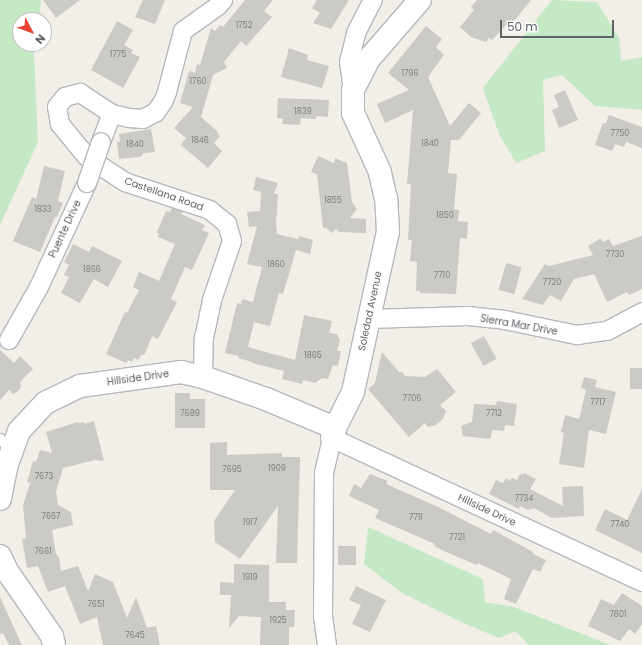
<!DOCTYPE html>
<style>
body{margin:0}
#map{position:relative;width:642px;height:645px;overflow:hidden;background:#f1efe8;font-family:Poppins,sans-serif}
div>[style]{position:absolute}
.green>*{inset:0;background:#c5e8c5}
.building>*{inset:0;background:#cccac5;transform-origin:0 0}
.roads{filter:drop-shadow(1px 0 #b5b8bc) drop-shadow(-1px 0 #b5b8bc) drop-shadow(0 1px #b5b8bc) drop-shadow(0 -1px #b5b8bc)}
.lane>*{height:9px;margin:-4.5px;padding:0 4.5px;transform-origin:4.5px;border-radius:4.5px;background:#fff}
.street>*{height:18px;margin:-9px;padding:0 9px;transform-origin:9px;border-radius:9px;background:#fff}
.secondary>*{height:22px;margin:-11px;padding:0 11px;transform-origin:11px;border-radius:11px;background:#fff}
.bridges{filter:drop-shadow(1px 0 #b5b8bc) drop-shadow(-1px 0 #b5b8bc) drop-shadow(0 1px #b5b8bc) drop-shadow(0 -1px #b5b8bc)}
.street-bridge>*{height:18px;margin:-9px;padding:0 9px;transform-origin:9px;border-radius:9px;background:#fff}
span{translate:-50% -50%;white-space:nowrap;text-align:center;line-height:1.15;-webkit-text-stroke:3.5px #fff;paint-order:stroke}
.number-label{font-size:8px;color:#7a7d7f}
.number-label span{-webkit-text-stroke-width:0}
.street-label{font-size:10px;color:#5f6368}
.north{position:absolute;left:12px;top:12px;width:40px;height:40px;box-sizing:border-box;background:#fff;border:1px solid #bfc1c3;border-radius:50%;rotate:131deg;font-size:11px;font-weight:700;line-height:16px;text-align:center;color:#5f6368}
.north::after{content:'';display:block;margin:auto;width:14px;height:18px;background:#ea4335;clip-path:polygon(50% 0,100% 100%,50% 72%,0 100%)}
.scale{position:absolute;left:500px;top:20px;width:114px;height:18px;box-sizing:border-box;border:2px solid #5f6368;border-top:0;padding-left:5px;font-size:12px;line-height:14px;white-space:nowrap;color:#5f6368;-webkit-text-stroke:3px #fff;paint-order:stroke}
</style>
<div id="map">
<div class="green">
<i style="clip-path:polygon(0 0,41px 0,39px 20px,20px 20px,20px 44px,35px 44px,34px 54px,38px 142px,0 225px)"></i>
<i style="clip-path:polygon(552px 0,597px 2px,619px 38px,621px 61px,642px 57px,642px 110px,595px 106px,562px 75px,543px 80px,545px 151px,516px 163px,499px 134px,483px 88px)"></i>
<i style="clip-path:polygon(368px 527px,483px 579px,485px 602px,514px 607px,610px 645px,528px 645px,516px 631px,499px 638px,461px 622px,402px 593px,364px 564px)"></i>
</div>
<div class="building">
<i style="clip-path:polygon(43px 0,80px 0,56px 18px)"></i>
<i style="clip-path:polygon(143px 0,165px 0,155px 24px,135px 17px)"></i>
<i style="clip-path:polygon(245px 0,273px 0,264px 11px,272px 17px,246px 46px,241px 41px,224px 62px,227px 68px,213px 75px,201px 117px,218px 132px,217px 133px,220px 136px,214px 143px,222px 151px,208px 168px,181px 145px,186px 138px,174px 128px,193px 107px,180px 103px,189px 71px,195px 73px,197px 64px,200px 65px,211px 28px,215px 31px,220px 25px,223px 27px)"></i>
<i style="clip-path:polygon(317px 0,349px 0,331px 29px,313px 23px,320px 13px,312px 8px)"></i>
<i style="clip-path:polygon(477px 0,531px 0,510px 26px,507px 24px,492px 40px,489px 38px,486px 42px,471px 37px,460px 27px,474px 10px,471px 7px)"></i>
<i style="clip-path:polygon(117px 21px,133px 30px,124px 45px,133px 50px,131px 53px,140px 57px,123px 88px,91px 70px)"></i>
<i style="clip-path:polygon(426px 26px,442px 39px,436px 47px,444px 55px,428px 77px,450px 126px,469px 103px,481px 113px,459px 140px,451px 140px,448px 173px,457px 174px,454px 209px,459px 210px,458px 221px,468px 222px,467px 239px,460px 238px,456px 294px,420px 293px,420px 291px,416px 291px,417px 262px,410px 261px,412px 240px,408px 240px,411px 184px,407px 184px,413px 110px,385px 123px,377px 104px,409px 90px,388px 73px)"></i>
<i style="clip-path:polygon(289px 48px,308px 55px,307px 60px,329px 66px,322px 88px,281px 77px)"></i>
<i style="clip-path:polygon(565px 90px,578px 120px,559px 128px,552px 110px,559px 107px,554px 95px)"></i>
<i style="clip-path:polygon(278px 98px,329px 100px,328px 117px,316px 116px,316px 119px,301px 118px,300px 125px,282px 124px,283px 119px,277px 118px)"></i>
<i style="clip-path:polygon(609px 115px,642px 127px,642px 148px,626px 142px,624px 147px,615px 144px,612px 151px,595px 145px,603px 123px,606px 123px)"></i>
<i style="clip-path:polygon(151px 129px,155px 152px,143px 153px,143px 155px,140px 157px,119px 159px,117px 142px,120px 142px,119px 134px)"></i>
<i style="clip-path:polygon(318px 156px,334px 163px,335px 158px,347px 163px,352px 202px,357px 209px,350px 218px,366px 219px,366px 233px,339px 232px,336px 229px,332px 233px,326px 228px,323px 228px,317px 174px,311px 172px)"></i>
<i style="clip-path:polygon(44px 166px,65px 171px,58px 201px,63px 203px,57px 217px,55px 217px,40px 252px,13px 241px,32px 197px,36px 199px)"></i>
<i style="clip-path:polygon(256px 177px,278px 183px,274px 194px,278px 194px,276px 224px,277px 234px,298px 239px,299px 236px,313px 240px,310px 254px,296px 250px,283px 294px,279px 293px,270px 326px,254px 322px,248px 347px,295px 360px,304px 315px,332px 321px,329px 333px,337px 334px,340px 340px,337px 351px,341px 351px,338px 366px,333px 365px,328px 379px,322px 378px,315px 383px,303px 380px,302px 384px,282px 379px,284px 371px,252px 363px,252px 362px,238px 358px,239px 356px,225px 353px,237px 303px,241px 304px,242px 299px,253px 302px,262px 267px,247px 264px,257px 226px,249px 227px,247px 212px,260px 211px,261px 192px,253px 190px)"></i>
<i style="clip-path:polygon(172px 208px,183px 212px,181px 214px,205px 225px,202px 230px,209px 233px,192px 270px,185px 267px,171px 299px,177px 302px,158px 339px,152px 336px,145px 354px,141px 355px,138px 360px,134px 358px,132px 362px,128px 360px,126px 363px,106px 354px,125px 312px,127px 313px,139px 290px,133px 287px,139px 272px,159px 281px,175px 244px,158px 237px,159px 234px,157px 232px,166px 211px,170px 212px)"></i>
<i style="clip-path:polygon(642px 236px,642px 289px,629px 295px,627px 292px,607px 302px,594px 274px,574px 279px,561px 301px,550px 295px,543px 305px,522px 299px,545px 264px,549px 266px,593px 255px,588px 246px,601px 238px,603px 242px,609px 239px,613px 246px)"></i>
<i style="clip-path:polygon(73px 244px,89px 252px,92px 246px,122px 261px,108px 287px,94px 279px,80px 303px,61px 293px,69px 277px,64px 275px,69px 265px,64px 262px)"></i>
<i style="left:506px;top:263px;width:16px;height:28px;rotate:15deg"></i>
<i style="left:484px;top:336px;width:26px;height:15px;rotate:61deg"></i>
<i style="clip-path:polygon(0 350px,14px 363px,20px 356px,33px 369px,20px 382px,21px 387px,18px 391px,13px 394px,9px 390px,0 400px)"></i>
<i style="clip-path:polygon(382px 352px,399px 372px,402px 372px,405px 376px,425px 377px,437px 369px,456px 392px,440px 405px,446px 411px,443px 419px,436px 425px,428px 427px,425px 423px,409px 437px,368px 389px,375px 383px)"></i>
<i style="left:630px;top:368px;width:12px;height:21px"></i>
<i style="clip-path:polygon(584px 377px,597px 380px,595px 387px,616px 392px,606px 434px,589px 430px,584px 468px,559px 464px,564px 433px,561px 432px,565px 415px,579px 419px,586px 390px,581px 388px)"></i>
<i style="clip-path:polygon(175px 393px,190px 393px,190px 399px,205px 399px,205px 428px,175px 428px)"></i>
<i style="clip-path:polygon(497px 401px,517px 404px,514px 426px,505px 425px,504px 431px,492px 430px,491px 438px,489px 439px,463px 436px,461px 426px,472px 422px,474px 404px,496px 405px)"></i>
<i style="clip-path:polygon(94px 421px,104px 461px,95px 460px,63px 468px,56px 492px,58px 505px,71px 512px,73px 525px,52px 530px,56px 554px,59px 557px,61px 571px,78px 566px,88px 591px,95px 574px,113px 582px,127px 618px,136px 597px,147px 628px,156px 626px,160px 645px,103px 645px,97px 617px,80px 624px,65px 586px,48px 592px,38px 566px,27px 568px,22px 539px,26px 538px,23px 505px,30px 483px,27px 482px,33px 461px,36px 462px,40px 450px,52px 453px,46px 432px,78px 422px,79px 423px,84px 422px,84px 424px)"></i>
<i style="clip-path:polygon(227px 442px,227px 455px,282px 453px,282px 457px,300px 457px,297px 563px,276px 563px,278px 506px,240px 559px,215px 542px,214px 521px,235px 490px,210px 490px,210px 443px)"></i>
<i style="clip-path:polygon(524px 473px,536px 479px,530px 489px,563px 506px,562px 487px,583px 486px,584px 516px,552px 518px,534px 508px,528px 510px,520px 506px,519px 509px,489px 494px,496px 480px,503px 483px,506px 478px,510px 481px,512px 478px,517px 480px,520px 474px,522px 475px)"></i>
<i style="clip-path:polygon(370px 474px,388px 481px,386px 484px,438px 507px,491px 534px,493px 530px,533px 552px,533px 554px,546px 560px,540px 572px,533px 569px,516px 604px,504px 599px,511px 579px,478px 563px,477px 565px,446px 552px,434px 546px,435px 544px,375px 518px,379px 510px,349px 496px,354px 484px,361px 488px)"></i>
<i style="clip-path:polygon(642px 489px,642px 553px,595px 530px,605px 509px,627px 520px)"></i>
<i style="left:338px;top:546px;width:18px;height:19px"></i>
<i style="clip-path:polygon(234px 564px,269px 565px,269px 602px,286px 602px,286px 610px,295px 610px,294px 627px,289px 627px,289px 645px,260px 645px,261px 617px,239px 616px,229px 628px,231px 595px,220px 595px,220px 582px,234px 583px)"></i>
<i style="clip-path:polygon(356px 586px,386px 600px,370px 632px,352px 624px,361px 605px,349px 600px)"></i>
<i style="clip-path:polygon(622px 593px,642px 606px,642px 624px,635px 634px,629px 629px,620px 641px,588px 626px,601px 599px,614px 605px)"></i>
<i style="clip-path:polygon(0 597px,22px 645px,9px 645px,3px 633px,0 634px)"></i>
</div>
<div class="roads">
<div class="lane">
<i style="left:0;top:438px;width:17px;rotate:54deg"></i>
</div>
<div class="street">
<i style="left:353px;top:90px;width:28px;rotate:-98deg"></i>
<i style="left:349px;top:62px;width:30px;rotate:-76deg"></i>
<i style="left:356px;top:33px;width:37px;rotate:-63deg"></i>
<i style="left:101px;top:142px;width:30px;rotate:-69deg"></i>
<i style="left:368px;top:319px;width:100px;rotate:-1.7deg"></i>
<i style="left:468px;top:316px;width:37px;rotate:6deg"></i>
<i style="left:505px;top:320px;width:74px;rotate:11.8deg"></i>
<i style="left:577px;top:335px;width:30px;rotate:-8deg"></i>
<i style="left:607px;top:331px;width:40px;rotate:-28deg"></i>
<i style="left:9px;top:340px;width:61px;rotate:-60.5deg"></i>
<i style="left:39px;top:287px;width:115px;rotate:-65.2deg"></i>
<i style="left:203px;top:377px;width:39px;rotate:-89deg"></i>
<i style="left:204px;top:338px;width:39px;rotate:-78deg"></i>
<i style="left:212px;top:300px;width:62px;rotate:-71.3deg"></i>
<i style="left:232px;top:241px;width:18px;rotate:-106deg"></i>
<i style="left:227px;top:224px;width:22px;rotate:-141deg"></i>
<i style="left:210px;top:210px;width:89px;rotate:-161.8deg"></i>
<i style="left:125px;top:182px;width:45px;rotate:-146.7deg"></i>
<i style="left:87px;top:157px;width:43px;rotate:-129.3deg"></i>
<i style="left:60px;top:124px;width:17px;rotate:-100deg"></i>
<i style="left:57px;top:107px;width:13px;rotate:-51deg"></i>
<i style="left:65px;top:97px;width:16px;rotate:-15deg"></i>
<i style="left:80px;top:93px;width:38px;rotate:33deg"></i>
<i style="left:112px;top:114px;width:17px;rotate:13deg"></i>
<i style="left:129px;top:118px;width:14px;rotate:4deg"></i>
<i style="left:143px;top:119px;width:15px;rotate:-28deg"></i>
<i style="left:156px;top:112px;width:12px;rotate:-55deg"></i>
<i style="left:163px;top:102px;width:11px;rotate:-68deg"></i>
<i style="left:167px;top:92px;width:63px;rotate:-75.3deg"></i>
<i style="left:183px;top:31px;width:43px;rotate:-35.5deg"></i>
<i style="left:218px;top:6px;width:8px;rotate:-50deg"></i>
<i style="left:327px;top:645px;width:27px;rotate:-98deg"></i>
<i style="left:323px;top:618px;width:145px;rotate:-89.6deg"></i>
<i style="left:324px;top:473px;width:36px;rotate:-77deg"></i>
<i style="left:332px;top:438px;width:342px;rotate:24.9deg"></i>
</div>
<div class="secondary">
<i style="left:332px;top:438px;width:10px;rotate:-73deg"></i>
<i style="left:335px;top:428px;width:40px;rotate:-63.4deg"></i>
<i style="left:353px;top:392px;width:164px;rotate:-77.7deg"></i>
<i style="left:388px;top:232px;width:33px;rotate:-93deg"></i>
<i style="left:386px;top:199px;width:28px;rotate:-103deg"></i>
<i style="left:380px;top:172px;width:65px;rotate:-114.6deg"></i>
<i style="left:353px;top:113px;width:23px;rotate:-90deg"></i>
<i style="left:353px;top:90px;width:34px;rotate:-63deg"></i>
<i style="left:368px;top:60px;width:79px;rotate:-49.1deg"></i>
<i style="left:0;top:499px;width:33px;rotate:-79deg"></i>
<i style="left:6px;top:467px;width:38px;rotate:-70deg"></i>
<i style="left:19px;top:431px;width:38px;rotate:-47deg"></i>
<i style="left:45px;top:403px;width:39px;rotate:-26deg"></i>
<i style="left:80px;top:386px;width:102px;rotate:-7.9deg"></i>
<i style="left:181px;top:372px;width:23px;rotate:13deg"></i>
<i style="left:203px;top:377px;width:67px;rotate:19.2deg"></i>
<i style="left:266px;top:399px;width:75px;rotate:22.8deg"></i>
<i style="left:0;top:556px;width:17px;rotate:65deg"></i>
<i style="left:7px;top:571px;width:79px;rotate:55.3deg"></i>
<i style="left:52px;top:636px;width:9px;rotate:77deg"></i>
</div>
</div>
<div class="bridges">
<div class="street-bridge">
<i style="left:87px;top:183px;width:43px;rotate:-71.1deg"></i>
</div>
</div>
<div class="number-label">
<span style="left:244px;top:26px">1752</span>
<span style="left:118px;top:55px">1775</span>
<span style="left:410px;top:74px">1796</span>
<span style="left:198px;top:82px">1760</span>
<span style="left:303px;top:112px">1839</span>
<span style="left:620px;top:134px">7750</span>
<span style="left:200px;top:141px">1846</span>
<span style="left:430px;top:144px">1840</span>
<span style="left:135px;top:145px">1840</span>
<span style="left:333px;top:201px">1855</span>
<span style="left:43px;top:210px">1833</span>
<span style="left:445px;top:216px">1850</span>
<span style="left:615px;top:255px">7730</span>
<span style="left:276px;top:265px">1860</span>
<span style="left:92px;top:270px">1866</span>
<span style="left:442px;top:276px">7710</span>
<span style="left:552px;top:283px">7720</span>
<span style="left:313px;top:356px">1865</span>
<span style="left:412px;top:399px">7706</span>
<span style="left:598px;top:403px">7717</span>
<span style="left:190px;top:414px">7689</span>
<span style="left:494px;top:414px">7712</span>
<span style="left:277px;top:469px">1909</span>
<span style="left:232px;top:470px">7695</span>
<span style="left:44px;top:477px">7673</span>
<span style="left:524px;top:499px">7734</span>
<span style="left:51px;top:517px">7667</span>
<span style="left:416px;top:518px">7711</span>
<span style="left:250px;top:523px">1917</span>
<span style="left:620px;top:525px">7740</span>
<span style="left:457px;top:538px">7721</span>
<span style="left:43px;top:552px">7661</span>
<span style="left:250px;top:578px">1919</span>
<span style="left:96px;top:605px">7651</span>
<span style="left:618px;top:615px">7801</span>
<span style="left:278px;top:621px">1925</span>
<span style="left:135px;top:636px">7645</span>
</div>
<div class="street-label">
<span style="left:164px;top:194px;rotate:19deg">Castellana Road</span>
<span style="left:65px;top:229px;rotate:-65deg">Puente Drive</span>
<span style="left:370px;top:311px;rotate:-78deg">Soledad Avenue</span>
<span style="left:519px;top:325px;rotate:10deg">Sierra Mar Drive</span>
<span style="left:138px;top:378px;rotate:-8deg">Hillside Drive</span>
<span style="left:487px;top:510px;rotate:25deg">Hillside Drive</span>
</div>
<div class="north">N</div>
<div class="scale">50 m</div>
</div>
